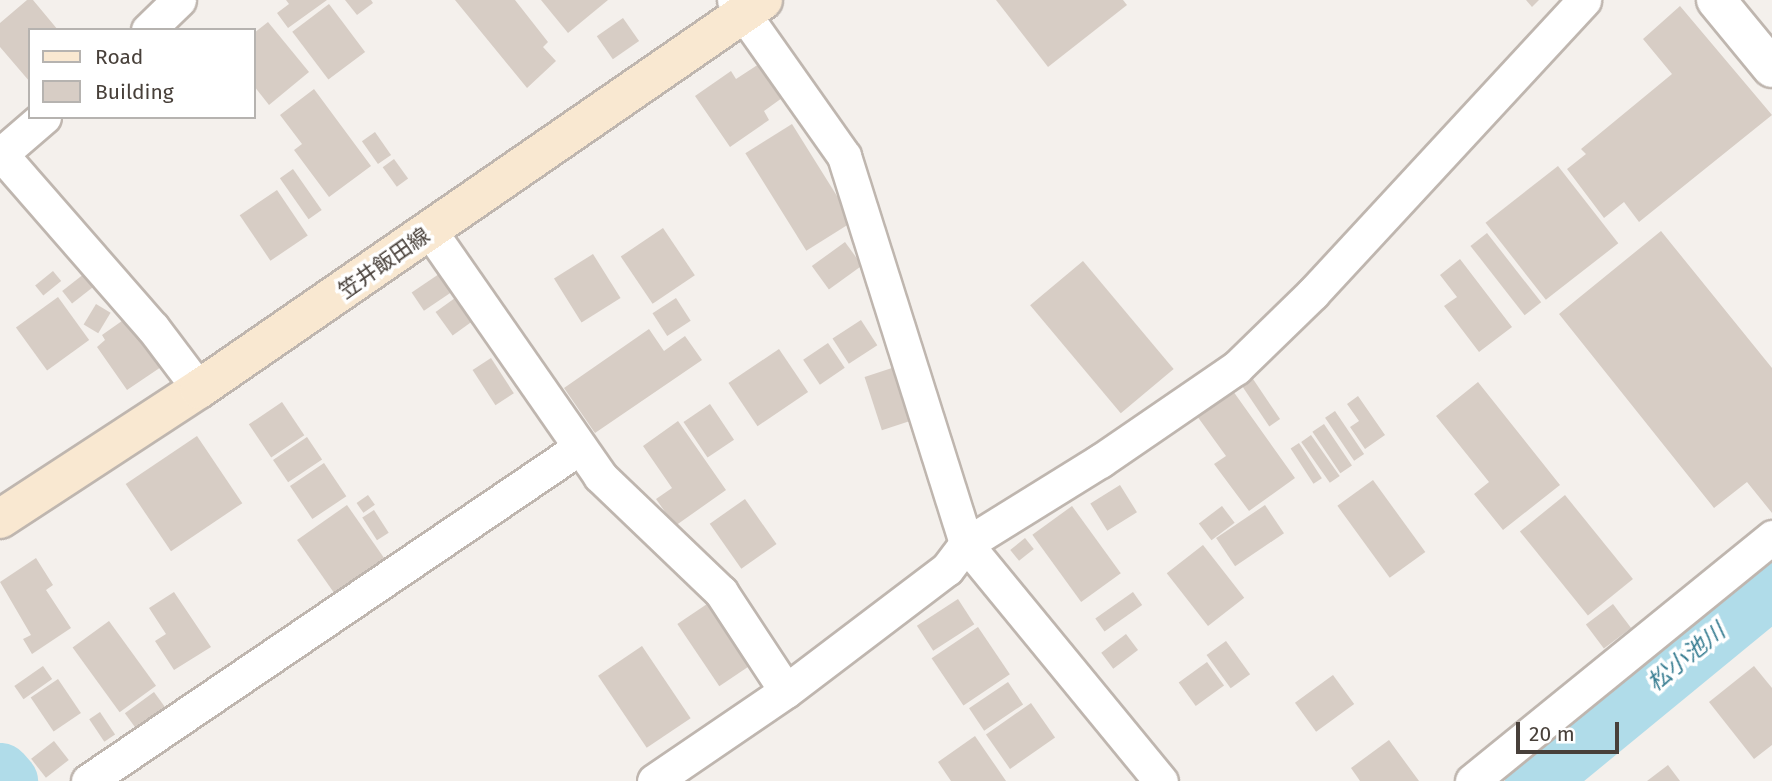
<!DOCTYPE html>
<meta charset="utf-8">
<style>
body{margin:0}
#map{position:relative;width:1772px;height:781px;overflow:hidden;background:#f4f0ec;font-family:"Fira Sans","Noto Sans JP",sans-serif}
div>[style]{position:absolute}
.river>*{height:61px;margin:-30.5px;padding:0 30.5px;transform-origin:30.5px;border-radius:30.5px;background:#b0dce9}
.building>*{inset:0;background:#d7cdc5;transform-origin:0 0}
.roads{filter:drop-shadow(2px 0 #bfb6af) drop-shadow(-2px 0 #bfb6af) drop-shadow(0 2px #bfb6af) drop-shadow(0 -2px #bfb6af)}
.minor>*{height:33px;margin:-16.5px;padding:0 16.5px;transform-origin:16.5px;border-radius:16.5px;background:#fff}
.tertiary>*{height:38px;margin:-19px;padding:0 19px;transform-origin:19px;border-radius:19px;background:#fff}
.secondary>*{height:38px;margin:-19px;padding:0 19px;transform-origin:19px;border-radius:19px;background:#f9e8d1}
span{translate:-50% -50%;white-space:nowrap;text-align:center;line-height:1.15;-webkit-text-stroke:7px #fff;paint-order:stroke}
.street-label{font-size:21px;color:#48403a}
.water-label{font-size:23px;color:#387d91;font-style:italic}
.legend{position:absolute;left:28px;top:28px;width:228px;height:91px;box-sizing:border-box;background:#fff;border:2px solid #b6b3b0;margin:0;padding:9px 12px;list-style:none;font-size:21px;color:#48403a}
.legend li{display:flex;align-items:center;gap:14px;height:35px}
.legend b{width:35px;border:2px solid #b6b3b0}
.scale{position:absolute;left:1516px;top:722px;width:103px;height:32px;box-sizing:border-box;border:4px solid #48403a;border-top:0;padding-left:9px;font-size:21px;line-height:24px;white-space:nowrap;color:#48403a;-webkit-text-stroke:5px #fff;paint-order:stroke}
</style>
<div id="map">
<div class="river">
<i style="left:0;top:773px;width:11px;rotate:49deg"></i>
<i style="left:1535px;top:781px;width:307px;rotate:-39.4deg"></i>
</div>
<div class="building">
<i style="clip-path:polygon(27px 0,33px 0,58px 30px,30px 30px,30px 82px,0 47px,0 23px)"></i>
<i style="clip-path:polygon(286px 0,327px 0,288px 28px,277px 13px,289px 4px)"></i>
<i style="clip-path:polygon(345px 0,371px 0,373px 3px,357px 15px)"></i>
<i style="clip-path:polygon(455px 0,515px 0,548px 42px,543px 47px,556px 61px,527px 88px)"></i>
<i style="clip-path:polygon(541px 0,608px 0,568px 33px)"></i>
<i style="clip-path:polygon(996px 0,1123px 0,1127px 5px,1048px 67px)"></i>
<i style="clip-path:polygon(1526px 0,1539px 0,1532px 7px)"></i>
<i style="left:329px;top:4px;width:60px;height:46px;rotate:53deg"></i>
<i style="clip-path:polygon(1680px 6px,1772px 115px,1639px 222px,1624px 202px,1604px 218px,1567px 169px,1586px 154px,1581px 149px,1672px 74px,1643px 39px)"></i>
<i style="left:623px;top:18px;width:28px;height:32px;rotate:55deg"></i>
<i style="clip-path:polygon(268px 22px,309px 72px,269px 105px,254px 86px,254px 33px)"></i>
<i style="clip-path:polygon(759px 64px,782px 98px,764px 111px,769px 120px,730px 147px,695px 96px,731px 71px,736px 79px)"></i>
<i style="clip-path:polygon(314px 89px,371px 166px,329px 197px,294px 150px,302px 144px,280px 115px)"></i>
<i style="left:792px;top:124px;width:115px;height:55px;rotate:58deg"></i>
<i style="left:375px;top:132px;width:28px;height:16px;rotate:55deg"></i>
<i style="left:394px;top:159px;width:24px;height:14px;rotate:54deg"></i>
<i style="left:1558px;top:166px;width:98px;height:92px;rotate:52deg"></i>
<i style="left:293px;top:169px;width:50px;height:16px;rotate:55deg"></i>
<i style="left:277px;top:190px;width:55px;height:45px;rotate:56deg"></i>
<i style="left:663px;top:228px;width:57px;height:51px;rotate:56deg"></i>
<i style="clip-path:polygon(1661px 231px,1772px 368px,1772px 513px,1747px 482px,1714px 508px,1559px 314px)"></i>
<i style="left:1487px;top:233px;width:88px;height:21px;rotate:52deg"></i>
<i style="left:845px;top:242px;width:29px;height:41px;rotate:54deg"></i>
<i style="left:593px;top:254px;width:52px;height:46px;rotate:58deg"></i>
<i style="clip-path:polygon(1460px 259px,1512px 327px,1479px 352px,1444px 306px,1457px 297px,1440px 275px)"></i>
<i style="left:1083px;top:261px;width:141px;height:69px;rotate:50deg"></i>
<i style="left:89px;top:270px;width:16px;height:34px;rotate:52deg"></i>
<i style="left:53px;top:271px;width:13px;height:23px;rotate:51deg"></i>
<i style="left:439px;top:274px;width:22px;height:33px;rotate:56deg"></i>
<i style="left:58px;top:297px;width:53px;height:52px;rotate:54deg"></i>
<i style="left:455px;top:298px;width:29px;height:24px;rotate:54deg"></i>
<i style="left:676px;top:298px;width:27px;height:28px;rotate:57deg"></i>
<i style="left:96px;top:304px;width:17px;height:24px;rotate:31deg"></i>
<i style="clip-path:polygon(129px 316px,164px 365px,127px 390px,97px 347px,105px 340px,102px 335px)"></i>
<i style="left:861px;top:320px;width:30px;height:34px;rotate:57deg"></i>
<i style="clip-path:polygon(649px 329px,664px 351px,685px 336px,702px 360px,595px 433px,564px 388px)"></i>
<i style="left:828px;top:343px;width:30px;height:30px;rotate:56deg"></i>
<i style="left:779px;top:349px;width:52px;height:61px;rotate:56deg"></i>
<i style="left:491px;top:358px;width:42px;height:22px;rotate:57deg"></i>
<i style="left:895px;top:367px;width:56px;height:32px;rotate:72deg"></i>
<i style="left:1251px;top:376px;width:52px;height:13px;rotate:56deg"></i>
<i style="clip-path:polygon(1478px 382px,1560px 485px,1503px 530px,1474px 494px,1489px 482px,1436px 416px)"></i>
<i style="clip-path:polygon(1233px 391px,1295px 478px,1249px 511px,1214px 464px,1226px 456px,1197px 416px)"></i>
<i style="clip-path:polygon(1358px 396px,1385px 435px,1365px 449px,1350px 427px,1359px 421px,1347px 404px)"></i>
<i style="left:282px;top:402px;width:40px;height:40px;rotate:56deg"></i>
<i style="left:710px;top:404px;width:43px;height:32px;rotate:56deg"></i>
<i style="left:1335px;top:411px;width:52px;height:12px;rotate:56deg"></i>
<i style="clip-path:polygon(678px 421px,726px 490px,675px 526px,656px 499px,672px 488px,643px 446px)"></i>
<i style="left:1324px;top:424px;width:50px;height:14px;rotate:56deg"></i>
<i style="left:1311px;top:435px;width:50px;height:12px;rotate:55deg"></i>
<i style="left:197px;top:436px;width:81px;height:86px;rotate:56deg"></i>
<i style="left:307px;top:437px;width:27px;height:41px;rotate:56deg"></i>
<i style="left:1299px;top:443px;width:42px;height:10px;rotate:57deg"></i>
<i style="left:324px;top:463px;width:40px;height:41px;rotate:56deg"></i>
<i style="left:1373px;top:480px;width:89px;height:44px;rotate:54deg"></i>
<i style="left:1120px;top:485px;width:32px;height:35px;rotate:58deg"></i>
<i style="left:368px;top:495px;width:12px;height:14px;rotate:55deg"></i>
<i style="left:1565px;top:495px;width:108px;height:58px;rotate:51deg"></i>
<i style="left:745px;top:499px;width:55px;height:43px;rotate:55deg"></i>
<i style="left:347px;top:505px;width:72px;height:61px;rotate:55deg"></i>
<i style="left:1265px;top:505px;width:34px;height:59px;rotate:56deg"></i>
<i style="left:1072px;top:506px;width:83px;height:49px;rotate:54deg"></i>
<i style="left:1222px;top:506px;width:21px;height:29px;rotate:53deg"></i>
<i style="left:374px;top:510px;width:27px;height:14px;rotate:57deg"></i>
<i style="left:1025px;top:538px;width:14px;height:19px;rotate:51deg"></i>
<i style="left:1203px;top:545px;width:67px;height:46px;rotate:52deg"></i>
<i style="clip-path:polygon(36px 558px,53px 585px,46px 590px,71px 628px,32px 654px,23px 639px,31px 635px,0 582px)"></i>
<i style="clip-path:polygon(174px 592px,211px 647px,174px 670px,155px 641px,166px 634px,149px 608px)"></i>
<i style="left:1133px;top:592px;width:16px;height:46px;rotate:55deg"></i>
<i style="left:958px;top:599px;width:30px;height:49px;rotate:57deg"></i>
<i style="left:713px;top:600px;width:75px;height:43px;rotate:56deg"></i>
<i style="left:1613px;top:604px;width:30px;height:34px;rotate:53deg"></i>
<i style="left:109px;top:621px;width:80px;height:45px;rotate:54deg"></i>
<i style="left:978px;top:627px;width:57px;height:56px;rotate:56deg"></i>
<i style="left:1126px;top:634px;width:20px;height:31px;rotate:53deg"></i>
<i style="left:1226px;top:641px;width:41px;height:24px;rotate:54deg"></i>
<i style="left:642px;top:646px;width:87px;height:53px;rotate:56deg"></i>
<i style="left:1207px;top:662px;width:29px;height:35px;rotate:54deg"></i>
<i style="left:43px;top:666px;width:16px;height:35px;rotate:55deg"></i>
<i style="clip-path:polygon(1754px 666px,1772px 688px,1772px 745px,1754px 759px,1709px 702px)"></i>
<i style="left:1333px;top:675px;width:36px;height:47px;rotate:54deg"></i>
<i style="left:58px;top:679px;width:41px;height:33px;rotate:56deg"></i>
<i style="left:1008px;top:682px;width:27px;height:47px;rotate:56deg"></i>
<i style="left:154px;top:692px;width:22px;height:36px;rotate:54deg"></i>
<i style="left:1031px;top:703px;width:42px;height:55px;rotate:55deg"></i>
<i style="left:100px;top:712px;width:27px;height:13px;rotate:56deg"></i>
<i style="clip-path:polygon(975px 736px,1006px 781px,951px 781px,938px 762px)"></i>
<i style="clip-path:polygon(1389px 740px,1419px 781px,1360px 781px,1351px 768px)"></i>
<i style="left:54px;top:741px;width:24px;height:29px;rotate:52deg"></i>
<i style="clip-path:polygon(1668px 765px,1680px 781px,1647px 781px)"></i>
</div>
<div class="roads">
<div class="minor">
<i style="left:734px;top:0;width:191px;rotate:54.8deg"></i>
<i style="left:844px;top:156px;width:407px;rotate:72.5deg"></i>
<i style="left:966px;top:544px;width:307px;rotate:50.6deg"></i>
<i style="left:148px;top:30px;width:43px;rotate:-44.1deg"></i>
<i style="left:44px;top:117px;width:57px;rotate:139.3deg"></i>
<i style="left:1px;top:154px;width:231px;rotate:48.9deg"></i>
<i style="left:153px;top:328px;width:76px;rotate:53deg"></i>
<i style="left:430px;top:231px;width:298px;rotate:55.2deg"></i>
<i style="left:600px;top:476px;width:168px;rotate:43.8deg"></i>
<i style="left:721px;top:592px;width:118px;rotate:56.7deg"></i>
<i style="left:88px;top:781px;width:593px;rotate:-34.15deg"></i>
<i style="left:654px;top:781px;width:160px;rotate:-34.3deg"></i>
<i style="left:786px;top:691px;width:202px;rotate:-37.2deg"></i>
<i style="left:947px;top:569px;width:31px;rotate:-53deg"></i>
<i style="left:966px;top:544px;width:158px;rotate:-31.8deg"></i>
<i style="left:1100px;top:461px;width:165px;rotate:-34.4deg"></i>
<i style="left:1236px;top:368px;width:107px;rotate:-44.2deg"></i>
<i style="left:1313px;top:293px;width:399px;rotate:-47.2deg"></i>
<i style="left:1472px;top:781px;width:387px;rotate:-39.1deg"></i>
</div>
<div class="tertiary">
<i style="left:1716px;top:0;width:88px;rotate:50.5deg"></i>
</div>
<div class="secondary">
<i style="left:0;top:519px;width:238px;rotate:-33.2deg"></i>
<i style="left:199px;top:389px;width:685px;rotate:-34.59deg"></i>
</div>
</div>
<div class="street-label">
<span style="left:384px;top:263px;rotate:-35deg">笠井飯田線</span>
</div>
<div class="water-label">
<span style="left:1686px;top:657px;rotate:-39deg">松小池川</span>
</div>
<ul class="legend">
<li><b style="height:9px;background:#f9e8d1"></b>Road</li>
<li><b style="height:19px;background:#d7cdc5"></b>Building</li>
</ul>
<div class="scale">20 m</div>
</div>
